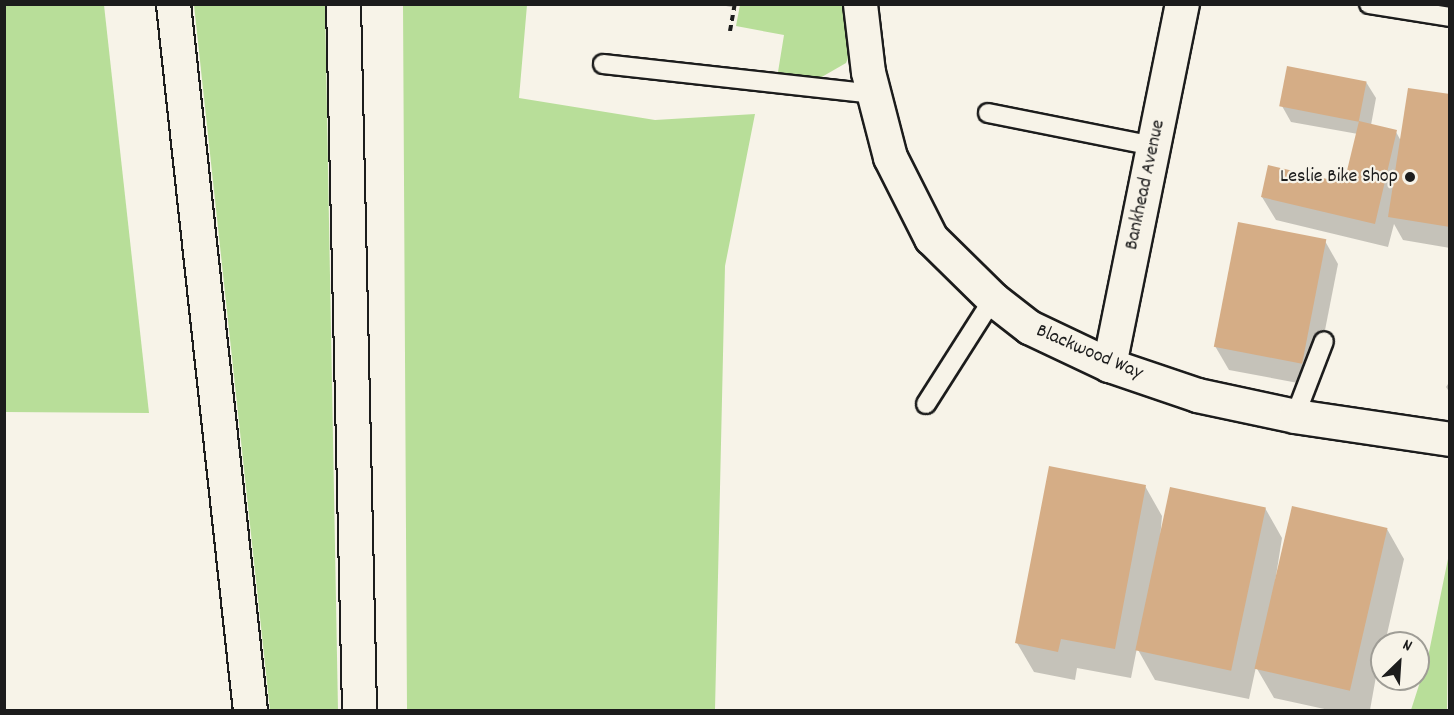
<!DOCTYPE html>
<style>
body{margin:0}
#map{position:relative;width:1454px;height:715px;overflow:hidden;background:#f7f3e8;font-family:Dekko,sans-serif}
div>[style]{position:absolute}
.green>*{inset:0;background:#b8de99}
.shadow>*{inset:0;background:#0003}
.building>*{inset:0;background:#d5ad86;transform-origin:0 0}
.path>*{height:4px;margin-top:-2px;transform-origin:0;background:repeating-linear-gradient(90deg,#1c1c1c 0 6px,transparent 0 10.5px)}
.roads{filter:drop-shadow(2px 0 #1c1c1c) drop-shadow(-2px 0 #1c1c1c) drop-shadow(0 2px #1c1c1c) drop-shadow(0 -2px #1c1c1c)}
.service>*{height:18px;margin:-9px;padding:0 9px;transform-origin:9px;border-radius:9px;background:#f7f3e8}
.minor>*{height:33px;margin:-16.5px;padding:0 16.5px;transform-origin:16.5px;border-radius:16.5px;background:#f7f3e8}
.trunk>*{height:33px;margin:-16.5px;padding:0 16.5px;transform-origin:16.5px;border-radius:16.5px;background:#f7f3e8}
.dots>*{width:16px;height:16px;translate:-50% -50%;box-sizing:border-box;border:3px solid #f7f3e8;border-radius:50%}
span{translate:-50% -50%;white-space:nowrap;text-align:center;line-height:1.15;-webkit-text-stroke:4.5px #f7f3e8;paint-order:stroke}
.poi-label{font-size:20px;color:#1c1c1c}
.right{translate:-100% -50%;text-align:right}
.street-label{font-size:20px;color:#1c1c1c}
.frame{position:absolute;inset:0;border:6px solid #1c1c1c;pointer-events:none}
.north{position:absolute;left:1370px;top:631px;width:60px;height:60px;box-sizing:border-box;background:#f7f3e8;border:2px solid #9f9d96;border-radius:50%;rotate:25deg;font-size:16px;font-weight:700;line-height:24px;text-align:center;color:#1c1c1c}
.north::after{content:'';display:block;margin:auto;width:21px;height:27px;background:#1c1c1c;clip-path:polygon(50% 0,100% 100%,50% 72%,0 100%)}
</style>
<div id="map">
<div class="green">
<i style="clip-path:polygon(5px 4px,104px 5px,149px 413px,5px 412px)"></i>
<i style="clip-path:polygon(194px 5px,325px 5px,338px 710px,270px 710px)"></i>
<i style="clip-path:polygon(403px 5px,527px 5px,519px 98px,655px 120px,755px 114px,725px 266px,715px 710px,407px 710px)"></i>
<i style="clip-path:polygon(740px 5px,844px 5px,849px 56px,846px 63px,820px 78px,778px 72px,784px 35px,736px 26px)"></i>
<i style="clip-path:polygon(1449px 554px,1447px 710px,1411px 710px,1428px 657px)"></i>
</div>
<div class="shadow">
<i style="clip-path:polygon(717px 4px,735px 4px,735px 8px)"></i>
<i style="clip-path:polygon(1366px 82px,1376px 98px,1371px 125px,1396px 132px,1401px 141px,1450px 96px,1450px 248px,1403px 240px,1394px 224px,1388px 247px,1276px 220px,1262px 197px,1345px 184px,1358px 134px,1291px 122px,1282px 106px)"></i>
<i style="clip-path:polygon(1325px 241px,1338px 264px,1314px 386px,1229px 370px,1215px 346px)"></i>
<i style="clip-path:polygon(1450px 381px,1450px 393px,1446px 387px)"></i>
<i style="clip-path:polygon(1145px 486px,1162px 516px,1159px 551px,1265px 508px,1282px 538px,1273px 595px,1387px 529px,1404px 559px,1385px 643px,1382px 643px,1370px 710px,1329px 710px,1274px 698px,1256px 667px,1249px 699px,1155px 680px,1137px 648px,1131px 678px,1077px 668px,1075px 680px,1034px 672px,1017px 643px)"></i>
</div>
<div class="building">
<i style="left:1287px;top:66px;width:81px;height:41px;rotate:11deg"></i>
<i style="clip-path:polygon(1408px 88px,1450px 94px,1450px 227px,1388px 217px)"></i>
<i style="clip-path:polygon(1359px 121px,1397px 130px,1375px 224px,1261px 197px,1268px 165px,1344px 183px)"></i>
<i style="left:1238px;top:222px;width:90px;height:127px;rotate:11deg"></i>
<i style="clip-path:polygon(1049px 466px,1146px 485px,1115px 649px,1061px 639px,1058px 652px,1015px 643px)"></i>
<i style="left:1170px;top:487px;width:98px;height:167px;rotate:12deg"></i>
<i style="left:1292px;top:506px;width:98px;height:167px;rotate:13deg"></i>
</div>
<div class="path">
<i style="left:730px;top:31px;width:27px;rotate:-80deg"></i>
</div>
<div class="roads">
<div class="service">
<i style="left:1369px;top:4px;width:82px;rotate:9.1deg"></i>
<i style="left:603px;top:64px;width:273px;rotate:6.3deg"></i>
<i style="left:988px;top:113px;width:168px;rotate:11.3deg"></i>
<i style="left:926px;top:404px;width:125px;rotate:-57.5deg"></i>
<i style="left:1295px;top:416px;width:80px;rotate:-68.9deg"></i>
</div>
<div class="minor">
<i style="left:860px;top:4px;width:68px;rotate:83.3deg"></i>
<i style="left:868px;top:72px;width:88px;rotate:75.5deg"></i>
<i style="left:890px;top:157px;width:91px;rotate:63.2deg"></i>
<i style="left:931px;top:238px;width:87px;rotate:44.5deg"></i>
<i style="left:993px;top:299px;width:46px;rotate:37.9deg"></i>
<i style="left:1029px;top:327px;width:89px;rotate:25.4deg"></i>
<i style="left:1109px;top:365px;width:93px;rotate:18.8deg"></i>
<i style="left:1197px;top:395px;width:100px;rotate:12.1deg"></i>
<i style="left:1295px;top:416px;width:157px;rotate:8.4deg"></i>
<i style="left:1109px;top:365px;width:368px;rotate:-78.6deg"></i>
</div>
<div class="trunk">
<i style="left:173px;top:4px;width:710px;rotate:83.78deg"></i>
<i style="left:343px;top:4px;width:706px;rotate:88.7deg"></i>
</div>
</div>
<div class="dots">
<i style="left:1410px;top:177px;background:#1c1c1c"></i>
</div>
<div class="poi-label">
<span class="right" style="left:1398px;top:177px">Leslie Bike Shop</span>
</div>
<div class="street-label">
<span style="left:1146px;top:185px;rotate:-78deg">Bankhead Avenue</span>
<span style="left:1089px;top:353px;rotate:23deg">Blackwood Way</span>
</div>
<div class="frame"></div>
<div class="north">N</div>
</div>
